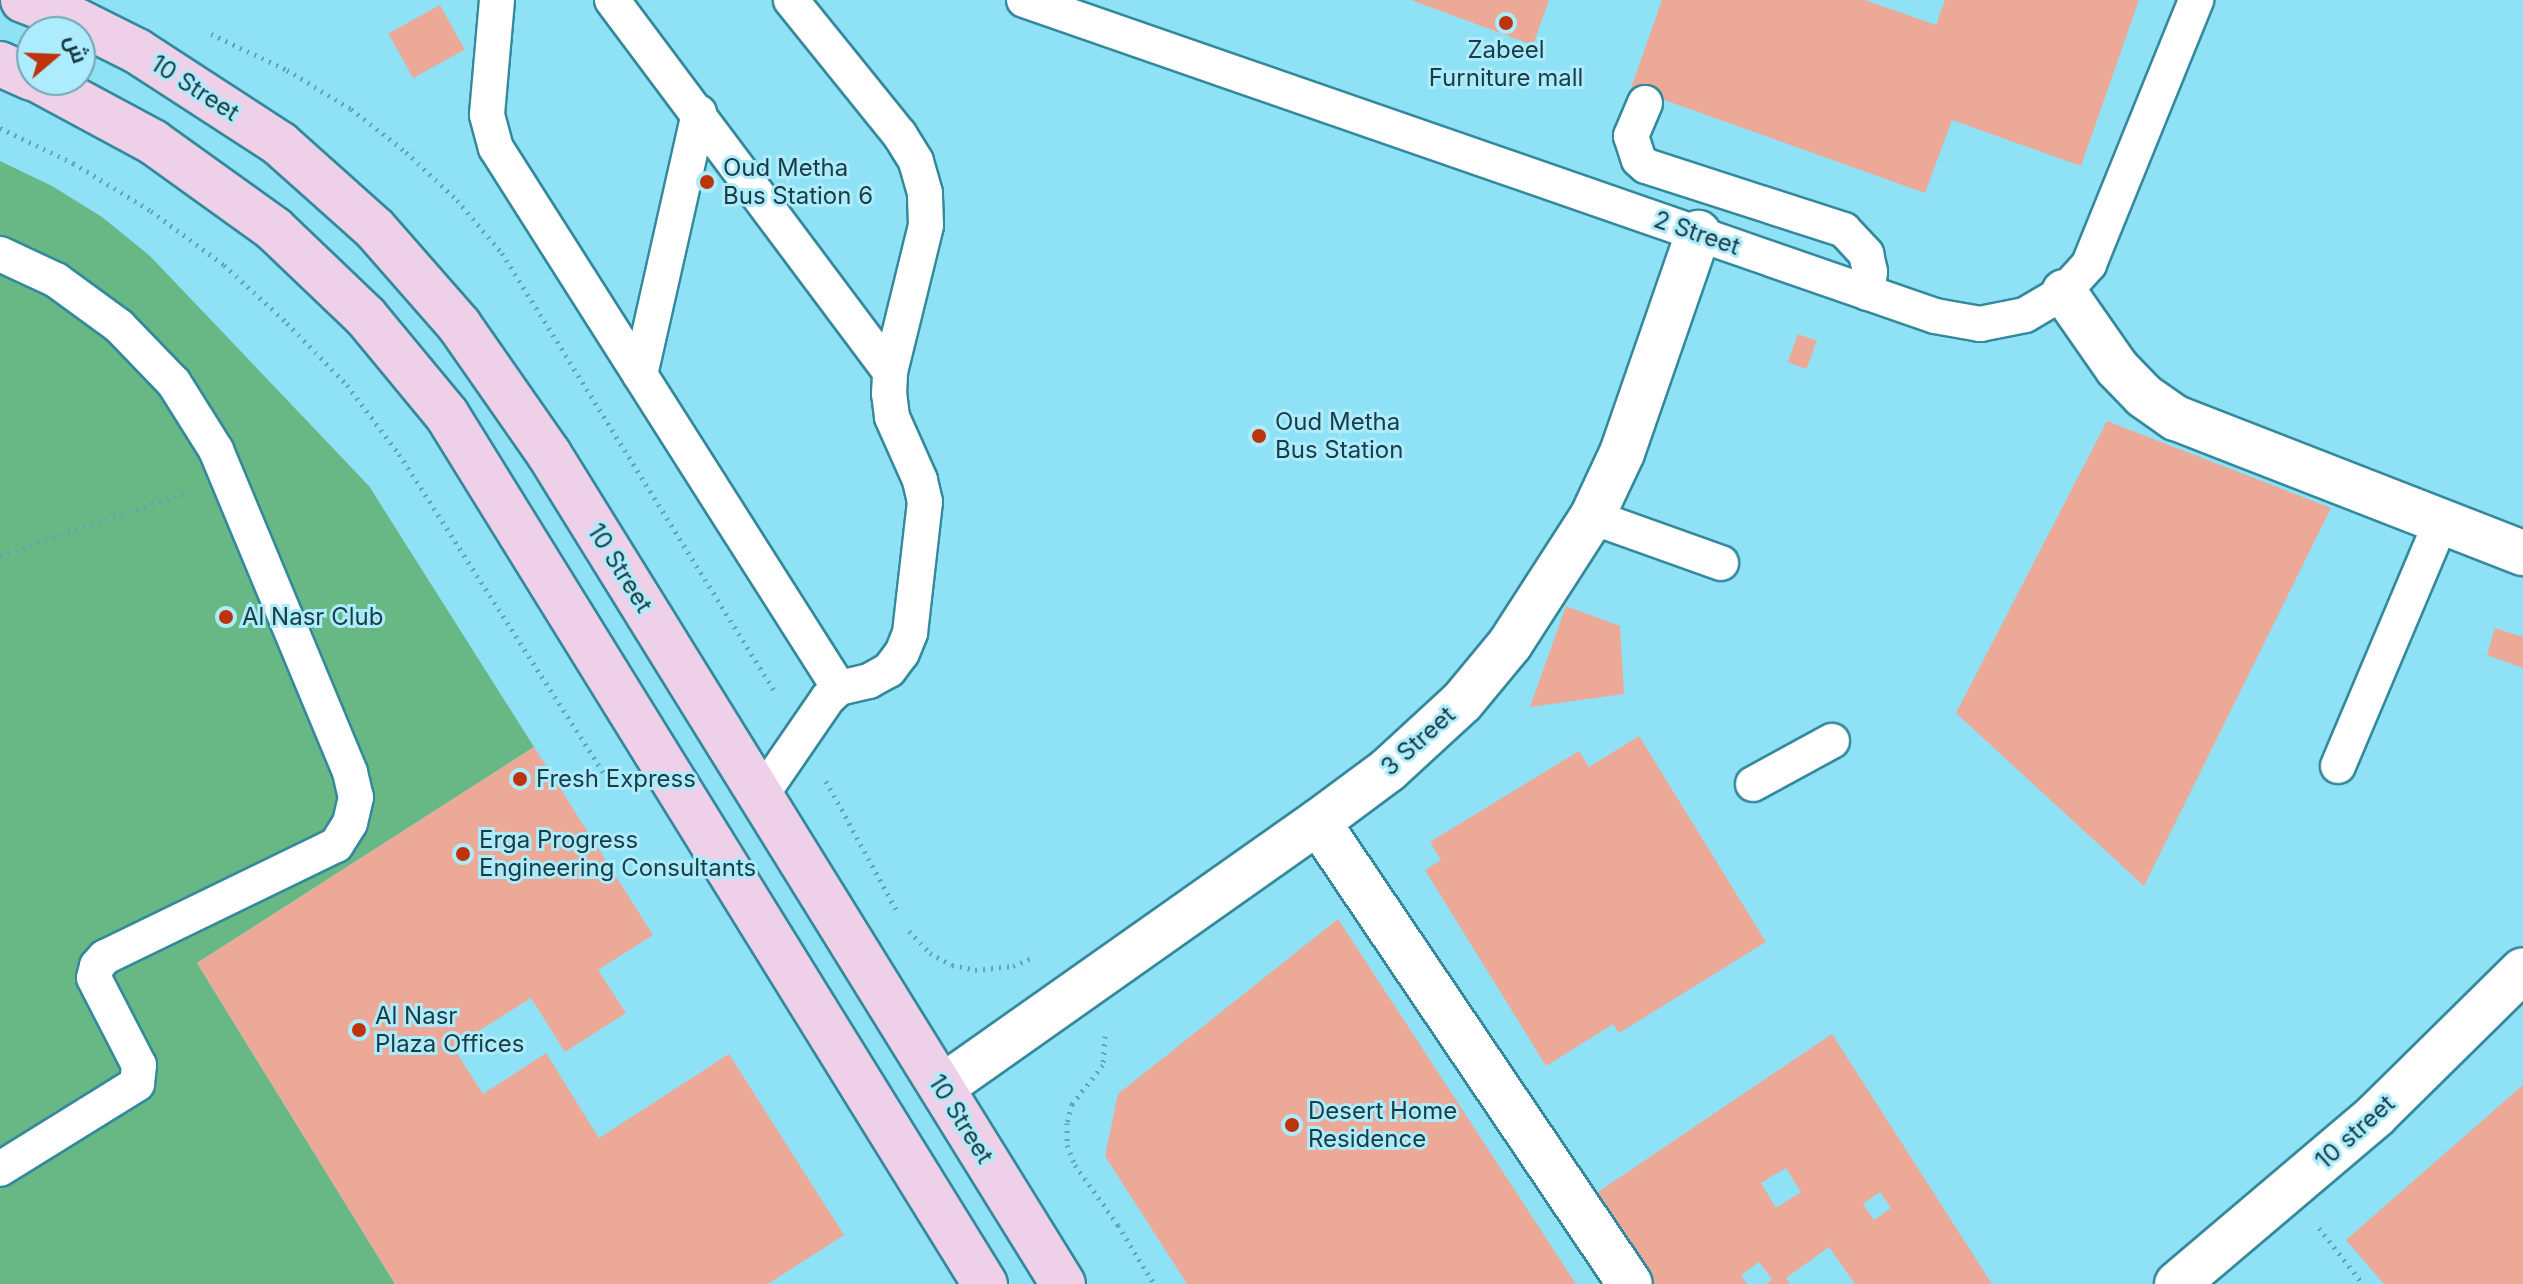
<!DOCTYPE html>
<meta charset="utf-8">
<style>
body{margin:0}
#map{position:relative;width:2523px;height:1284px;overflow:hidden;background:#8fe2f5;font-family:Inter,Cairo,sans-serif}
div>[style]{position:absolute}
.green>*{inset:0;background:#68b885}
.building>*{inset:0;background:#eda998;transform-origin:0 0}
.path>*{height:5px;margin-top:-2.5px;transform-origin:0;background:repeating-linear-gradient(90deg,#63a4b3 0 2px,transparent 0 8px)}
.roads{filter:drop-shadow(2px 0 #34899c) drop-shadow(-2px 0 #34899c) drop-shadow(0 2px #34899c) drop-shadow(0 -2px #34899c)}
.service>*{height:34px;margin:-17px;padding:0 17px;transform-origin:17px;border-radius:17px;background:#fff}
.minor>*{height:44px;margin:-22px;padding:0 22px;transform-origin:22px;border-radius:22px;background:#fff}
.secondary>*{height:44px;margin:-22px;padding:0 22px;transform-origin:22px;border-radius:22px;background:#efd0e9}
.dots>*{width:22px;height:22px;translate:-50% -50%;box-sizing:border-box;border:4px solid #acecfc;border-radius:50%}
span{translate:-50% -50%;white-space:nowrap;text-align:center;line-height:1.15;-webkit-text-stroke:6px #acecfc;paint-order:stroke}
.poi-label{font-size:24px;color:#1a3c44}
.left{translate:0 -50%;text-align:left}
.street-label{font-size:24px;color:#1a3c44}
.north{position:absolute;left:16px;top:16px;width:80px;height:80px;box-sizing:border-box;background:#acecfc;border:2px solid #72a6b2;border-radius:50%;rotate:71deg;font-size:22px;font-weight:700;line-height:32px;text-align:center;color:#1a3c44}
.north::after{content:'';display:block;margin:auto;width:28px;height:36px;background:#bd330c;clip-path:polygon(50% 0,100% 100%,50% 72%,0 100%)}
</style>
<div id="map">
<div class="green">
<i style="clip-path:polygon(0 161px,52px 186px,102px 217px,150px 256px,369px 486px,534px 747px,197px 963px,395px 1284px,0 1284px)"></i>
</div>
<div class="building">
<i style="clip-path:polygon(1411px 0,1549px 0,1533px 45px)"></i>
<i style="clip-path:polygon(1662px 0,1865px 0,1936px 25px,1945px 0,2139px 0,2081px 166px,1952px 120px,1925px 193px,1631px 88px)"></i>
<i style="left:440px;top:5px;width:51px;height:59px;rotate:61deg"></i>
<i style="left:1798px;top:334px;width:20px;height:30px;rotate:20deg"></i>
<i style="clip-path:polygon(2107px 421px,2331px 508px,2144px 886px,1956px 713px)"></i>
<i style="clip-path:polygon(1566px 606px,1620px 626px,1624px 694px,1530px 707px)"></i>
<i style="clip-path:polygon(2495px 628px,2523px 637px,2523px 668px,2487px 655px)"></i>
<i style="clip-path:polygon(1639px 736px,1766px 942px,1619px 1033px,1613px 1024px,1546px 1066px,1425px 870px,1441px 860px,1430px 842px,1579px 751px,1589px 767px)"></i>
<i style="clip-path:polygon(534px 747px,653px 935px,598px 970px,626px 1013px,565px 1052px,531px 998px,453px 1047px,483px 1094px,546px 1053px,599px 1138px,729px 1054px,844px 1235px,768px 1284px,395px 1284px,197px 963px)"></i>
<i style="clip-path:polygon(1338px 919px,1576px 1284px,1187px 1284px,1105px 1156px,1118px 1094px)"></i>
<i style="clip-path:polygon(evenodd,1832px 1034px,1992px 1284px,1855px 1284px,1829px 1247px,1786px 1278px,1790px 1284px,1766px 1284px,1772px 1279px,1759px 1262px,1741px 1275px,1747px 1284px,1650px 1284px,1592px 1196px,1832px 1034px,1786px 1168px,1801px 1192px,1776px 1208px,1761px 1183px,1786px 1168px,1832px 1034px,1880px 1192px,1891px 1208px,1874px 1220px,1863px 1204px,1880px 1192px)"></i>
<i style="clip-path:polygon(2523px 1085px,2523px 1284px,2384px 1284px,2346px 1240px)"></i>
</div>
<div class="path">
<i style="left:211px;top:34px;width:84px;rotate:25.3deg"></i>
<i style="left:287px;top:70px;width:75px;rotate:31.4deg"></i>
<i style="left:351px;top:109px;width:70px;rotate:38deg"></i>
<i style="left:406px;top:152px;width:70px;rotate:43.3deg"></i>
<i style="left:457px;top:200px;width:70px;rotate:49.7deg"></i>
<i style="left:502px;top:253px;width:517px;rotate:58.12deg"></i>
<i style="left:0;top:128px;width:81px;rotate:25.6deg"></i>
<i style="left:73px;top:163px;width:92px;rotate:31.6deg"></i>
<i style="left:151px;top:211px;width:91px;rotate:36.5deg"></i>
<i style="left:224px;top:265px;width:86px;rotate:42.6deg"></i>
<i style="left:287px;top:323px;width:86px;rotate:45.9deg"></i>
<i style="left:347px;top:385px;width:86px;rotate:53deg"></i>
<i style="left:399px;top:454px;width:385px;rotate:57.3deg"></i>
<i style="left:0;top:556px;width:195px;rotate:-18.8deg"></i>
<i style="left:826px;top:781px;width:150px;rotate:61.4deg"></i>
<i style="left:909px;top:931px;width:30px;rotate:46deg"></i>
<i style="left:930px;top:953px;width:25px;rotate:29deg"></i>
<i style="left:952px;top:965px;width:24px;rotate:12deg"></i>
<i style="left:975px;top:970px;width:38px;rotate:-6deg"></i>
<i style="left:1013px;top:966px;width:21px;rotate:-23deg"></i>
<i style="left:1105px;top:1036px;width:29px;rotate:94deg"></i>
<i style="left:1103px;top:1065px;width:50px;rotate:128.5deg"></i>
<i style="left:1072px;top:1104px;width:20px;rotate:105deg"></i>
<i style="left:1067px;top:1123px;width:22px;rotate:90deg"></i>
<i style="left:1067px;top:1145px;width:22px;rotate:68deg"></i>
<i style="left:1075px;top:1165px;width:74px;rotate:54.4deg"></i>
<i style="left:1118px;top:1225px;width:69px;rotate:58.6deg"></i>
<i style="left:2319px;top:1228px;width:71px;rotate:51.8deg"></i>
</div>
<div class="roads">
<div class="service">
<i style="left:497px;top:0;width:115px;rotate:95deg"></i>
<i style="left:487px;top:115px;width:34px;rotate:75deg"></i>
<i style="left:496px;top:148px;width:640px;rotate:57.58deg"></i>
<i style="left:612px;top:0;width:464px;rotate:53.2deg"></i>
<i style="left:1024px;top:0;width:964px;rotate:19.13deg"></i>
<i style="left:1935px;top:316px;width:46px;rotate:10.1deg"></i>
<i style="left:1980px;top:324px;width:46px;rotate:-11.3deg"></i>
<i style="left:2025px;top:315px;width:45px;rotate:-30.5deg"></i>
<i style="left:2064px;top:292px;width:38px;rotate:-48deg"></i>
<i style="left:2089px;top:264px;width:285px;rotate:-67.9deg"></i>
<i style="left:1645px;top:103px;width:36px;rotate:113deg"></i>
<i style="left:1631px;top:136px;width:25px;rotate:72deg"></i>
<i style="left:1639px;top:160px;width:9px;rotate:41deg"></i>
<i style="left:1646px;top:166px;width:208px;rotate:17.9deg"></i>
<i style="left:1844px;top:230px;width:33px;rotate:47deg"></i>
<i style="left:1866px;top:254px;width:18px;rotate:77deg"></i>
<i style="left:1870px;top:272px;width:21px;rotate:98deg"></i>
<i style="left:0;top:254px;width:62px;rotate:24.9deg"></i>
<i style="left:56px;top:280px;width:78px;rotate:36.1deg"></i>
<i style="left:119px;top:326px;width:79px;rotate:46deg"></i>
<i style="left:174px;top:383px;width:79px;rotate:57.9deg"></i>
<i style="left:216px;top:450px;width:349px;rotate:67.4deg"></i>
<i style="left:350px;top:772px;width:26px;rotate:77deg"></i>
<i style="left:356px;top:797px;width:27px;rotate:103deg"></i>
<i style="left:350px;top:823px;width:26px;rotate:122deg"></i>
<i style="left:336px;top:845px;width:257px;rotate:154.1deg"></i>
<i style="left:105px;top:957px;width:12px;rotate:132deg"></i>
<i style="left:97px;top:966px;width:12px;rotate:104deg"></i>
<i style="left:94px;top:978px;width:98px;rotate:62.7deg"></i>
<i style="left:139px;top:1065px;width:19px;rotate:96deg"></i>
<i style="left:137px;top:1084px;width:161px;rotate:148.2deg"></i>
<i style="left:640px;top:375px;width:269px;rotate:-77.3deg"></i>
<i style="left:1592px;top:517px;width:137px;rotate:19.6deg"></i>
<i style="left:2338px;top:766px;width:265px;rotate:-67.1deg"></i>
<i style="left:1753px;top:784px;width:90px;rotate:-28.6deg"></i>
<i style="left:762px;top:794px;width:116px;rotate:-55.5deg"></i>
<i style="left:828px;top:698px;width:15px;rotate:-42deg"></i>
<i style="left:839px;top:688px;width:31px;rotate:-13deg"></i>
<i style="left:869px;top:681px;width:23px;rotate:-29deg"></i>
<i style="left:889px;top:670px;width:21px;rotate:-53deg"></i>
<i style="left:902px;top:653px;width:22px;rotate:-68deg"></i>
<i style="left:910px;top:633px;width:132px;rotate:-83.5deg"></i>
<i style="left:925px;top:502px;width:23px;rotate:-103deg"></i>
<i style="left:920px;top:480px;width:69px;rotate:-114deg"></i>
<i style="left:892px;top:417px;width:23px;rotate:-97deg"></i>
<i style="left:889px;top:394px;width:22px;rotate:-87deg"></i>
<i style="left:890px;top:372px;width:151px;rotate:-76.2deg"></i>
<i style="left:926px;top:225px;width:32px;rotate:-92deg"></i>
<i style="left:925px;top:193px;width:33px;rotate:-106deg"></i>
<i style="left:916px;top:161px;width:32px;rotate:-122deg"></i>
<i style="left:899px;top:134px;width:172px;rotate:-128.9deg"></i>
</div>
<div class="minor">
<i style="left:2064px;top:292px;width:93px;rotate:55.1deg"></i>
<i style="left:2117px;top:368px;width:39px;rotate:46deg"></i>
<i style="left:2144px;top:396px;width:39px;rotate:35deg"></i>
<i style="left:2176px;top:418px;width:372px;rotate:21.3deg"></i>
<i style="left:1318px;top:822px;width:557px;rotate:55.97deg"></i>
<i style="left:942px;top:1087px;width:460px;rotate:-35.2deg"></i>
<i style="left:1318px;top:822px;width:87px;rotate:-36.6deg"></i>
<i style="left:1388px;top:770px;width:100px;rotate:-42.6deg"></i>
<i style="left:1462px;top:702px;width:75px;rotate:-50.4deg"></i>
<i style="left:1510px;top:644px;width:151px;rotate:-57.2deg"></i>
<i style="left:1592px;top:517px;width:71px;rotate:-64.9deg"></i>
<i style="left:1622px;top:453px;width:233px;rotate:-70.9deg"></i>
<i style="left:2177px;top:1284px;width:261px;rotate:-40.3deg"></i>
<i style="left:2376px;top:1115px;width:206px;rotate:-44.6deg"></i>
</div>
<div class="secondary">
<i style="left:23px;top:0;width:58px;rotate:21.3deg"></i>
<i style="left:77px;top:21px;width:67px;rotate:26.6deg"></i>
<i style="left:137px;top:51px;width:171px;rotate:33deg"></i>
<i style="left:280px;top:144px;width:127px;rotate:41.8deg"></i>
<i style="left:375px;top:229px;width:128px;rotate:48.8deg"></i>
<i style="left:459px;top:325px;width:157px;rotate:55.1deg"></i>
<i style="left:549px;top:454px;width:976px;rotate:58.23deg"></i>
<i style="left:0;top:64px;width:35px;rotate:24deg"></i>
<i style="left:38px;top:80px;width:131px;rotate:28.3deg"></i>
<i style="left:153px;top:142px;width:149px;rotate:35.7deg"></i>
<i style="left:274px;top:229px;width:127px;rotate:43.7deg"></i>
<i style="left:366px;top:317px;width:127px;rotate:50.4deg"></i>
<i style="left:447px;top:415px;width:1022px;rotate:58.24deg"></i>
</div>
</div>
<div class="dots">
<i style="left:1506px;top:23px;background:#bd330c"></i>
<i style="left:707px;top:182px;background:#bd330c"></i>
<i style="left:1259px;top:436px;background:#bd330c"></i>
<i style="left:226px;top:617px;background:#bd330c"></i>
<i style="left:520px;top:779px;background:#bd330c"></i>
<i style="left:463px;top:854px;background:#bd330c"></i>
<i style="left:359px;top:1030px;background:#bd330c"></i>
<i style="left:1292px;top:1125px;background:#bd330c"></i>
</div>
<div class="poi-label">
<span style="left:1506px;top:64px">Zabeel<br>Furniture mall</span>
<span class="left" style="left:723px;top:182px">Oud Metha<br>Bus Station 6</span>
<span class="left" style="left:1275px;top:436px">Oud Metha<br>Bus Station</span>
<span class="left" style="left:242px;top:617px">Al Nasr Club</span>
<span class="left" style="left:536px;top:779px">Fresh Express</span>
<span class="left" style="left:479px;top:854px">Erga Progress<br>Engineering Consultants</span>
<span class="left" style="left:375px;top:1030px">Al Nasr<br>Plaza Offices</span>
<span class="left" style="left:1308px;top:1125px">Desert Home<br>Residence</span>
</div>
<div class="street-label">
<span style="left:195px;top:88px;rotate:33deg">10 Street</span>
<span style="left:1697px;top:233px;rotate:19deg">2 Street</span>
<span style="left:620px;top:568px;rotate:58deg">10 Street</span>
<span style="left:1418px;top:741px;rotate:-42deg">3 Street</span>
<span style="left:961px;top:1119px;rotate:58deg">10 Street</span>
<span style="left:2355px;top:1132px;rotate:-42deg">10 street</span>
</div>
<div class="north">ش</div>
</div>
